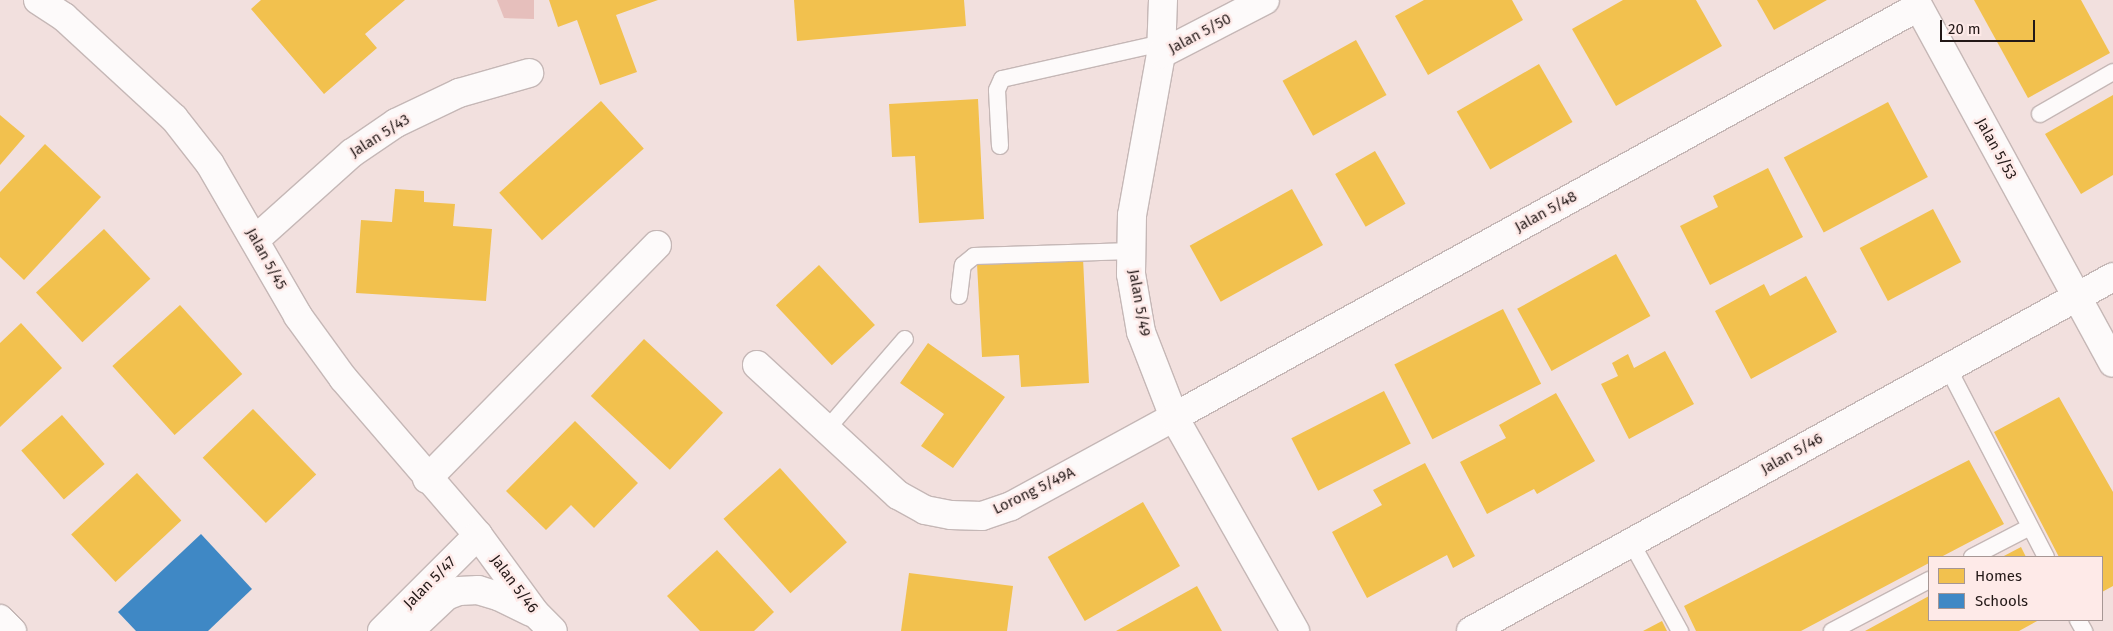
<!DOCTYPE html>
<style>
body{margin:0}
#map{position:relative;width:2113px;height:631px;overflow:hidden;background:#f2e0de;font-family:"Fira Sans",sans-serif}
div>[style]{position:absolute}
.forest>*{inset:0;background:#e6bfbc}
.homes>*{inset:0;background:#f2c14e;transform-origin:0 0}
.schools>*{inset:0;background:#3f88c5}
.roads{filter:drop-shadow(1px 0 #c5b7b6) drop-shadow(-1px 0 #c5b7b6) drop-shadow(0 1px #c5b7b6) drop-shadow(0 -1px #c5b7b6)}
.service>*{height:16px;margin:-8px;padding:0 8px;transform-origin:8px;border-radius:8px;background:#fdfafa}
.minor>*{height:28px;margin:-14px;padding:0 14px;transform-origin:14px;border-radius:14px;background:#fdfafa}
.tertiary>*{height:28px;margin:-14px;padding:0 14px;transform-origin:14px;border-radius:14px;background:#fdfafa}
.primary>*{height:28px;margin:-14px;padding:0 14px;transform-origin:14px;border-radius:14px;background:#fdfafa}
span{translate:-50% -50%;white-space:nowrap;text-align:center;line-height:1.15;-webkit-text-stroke:5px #feeae8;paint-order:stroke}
.street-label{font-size:15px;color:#231817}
.legend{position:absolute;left:1928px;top:556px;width:175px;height:65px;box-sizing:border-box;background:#feeae8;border:1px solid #a69694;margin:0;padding:6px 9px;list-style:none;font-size:15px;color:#231817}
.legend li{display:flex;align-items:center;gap:10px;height:25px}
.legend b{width:25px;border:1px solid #a69694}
.scale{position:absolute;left:1940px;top:20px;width:95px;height:22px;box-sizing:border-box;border:2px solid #231817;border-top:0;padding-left:6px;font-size:15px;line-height:18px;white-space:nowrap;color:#231817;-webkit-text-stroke:4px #feeae8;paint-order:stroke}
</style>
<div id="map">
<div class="forest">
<i style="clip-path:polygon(497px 0,534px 0,534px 19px,504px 18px)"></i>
</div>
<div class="homes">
<i style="clip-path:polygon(261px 0,405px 0,365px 34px,377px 48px,324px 94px,251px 9px)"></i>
<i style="clip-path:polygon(549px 0,658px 0,616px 15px,637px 72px,600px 85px,577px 20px,558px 27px)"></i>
<i style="clip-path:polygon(794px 0,964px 0,966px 26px,797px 41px)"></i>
<i style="clip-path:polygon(1424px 0,1512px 0,1523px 20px,1428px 75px,1395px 16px)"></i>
<i style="clip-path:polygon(1623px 0,1696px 0,1722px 46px,1616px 106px,1572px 29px)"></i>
<i style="clip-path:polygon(1757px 0,1827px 0,1774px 30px)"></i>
<i style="clip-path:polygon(1974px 0,2081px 0,2110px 53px,2028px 98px)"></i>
<i style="left:1356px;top:40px;width:63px;height:84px;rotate:61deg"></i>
<i style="left:1539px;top:64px;width:67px;height:95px;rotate:60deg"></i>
<i style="clip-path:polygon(2113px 95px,2113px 175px,2081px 194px,2045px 134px)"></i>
<i style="clip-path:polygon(978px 99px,984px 219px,919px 223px,915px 156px,892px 157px,889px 104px)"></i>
<i style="left:601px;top:101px;width:64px;height:137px;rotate:48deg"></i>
<i style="left:1888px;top:102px;width:85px;height:118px;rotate:62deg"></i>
<i style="clip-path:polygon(0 115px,25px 136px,0 165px)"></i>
<i style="clip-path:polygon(45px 144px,101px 197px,24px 280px,0 257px,0 192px)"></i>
<i style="left:1375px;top:151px;width:61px;height:46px;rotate:60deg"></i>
<i style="clip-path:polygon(1768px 168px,1803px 237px,1710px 285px,1680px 226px,1718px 207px,1713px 196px)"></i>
<i style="clip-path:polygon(395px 189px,424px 191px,424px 202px,455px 204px,453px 226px,492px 229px,486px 301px,356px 293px,361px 220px,392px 222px)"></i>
<i style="left:1292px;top:189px;width:64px;height:117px;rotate:61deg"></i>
<i style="left:1933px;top:209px;width:60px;height:83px;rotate:62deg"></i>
<i style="left:104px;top:229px;width:68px;height:93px;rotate:47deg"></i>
<i style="left:1616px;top:254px;width:71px;height:113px;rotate:61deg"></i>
<i style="clip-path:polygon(1083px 258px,1089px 383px,1021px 387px,1019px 355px,982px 357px,977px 264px)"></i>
<i style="left:819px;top:265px;width:82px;height:59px;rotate:47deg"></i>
<i style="clip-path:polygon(1806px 276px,1837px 332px,1751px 379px,1715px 311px,1764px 284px,1770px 296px)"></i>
<i style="left:180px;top:305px;width:93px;height:91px;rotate:48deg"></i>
<i style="left:1503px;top:309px;width:84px;height:122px;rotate:63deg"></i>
<i style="clip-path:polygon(21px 323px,62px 368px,0 427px,0 343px)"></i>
<i style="left:644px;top:339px;width:108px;height:78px;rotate:43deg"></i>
<i style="clip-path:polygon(928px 343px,1005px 397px,953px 468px,921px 446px,944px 414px,900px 383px)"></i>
<i style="clip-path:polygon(1665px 351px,1694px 404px,1629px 439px,1601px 384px,1618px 376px,1612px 363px,1628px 354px,1634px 368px)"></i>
<i style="left:1384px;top:391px;width:59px;height:104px;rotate:63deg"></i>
<i style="clip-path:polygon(1556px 393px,1595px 461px,1537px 494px,1534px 489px,1487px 514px,1460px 462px,1506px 438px,1499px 425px)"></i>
<i style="clip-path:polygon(2059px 397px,2113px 492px,2113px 586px,2102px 592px,2102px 557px,2059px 557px,1994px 432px)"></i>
<i style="left:253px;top:409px;width:91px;height:70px;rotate:46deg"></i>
<i style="left:62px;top:415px;width:65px;height:54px;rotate:49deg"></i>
<i style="clip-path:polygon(575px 421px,638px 483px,594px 528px,571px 505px,546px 530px,506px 491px)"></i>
<i style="clip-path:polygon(1969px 460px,2004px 524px,1941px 557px,1929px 557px,1929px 563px,1801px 631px,1696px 631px,1684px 606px)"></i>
<i style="clip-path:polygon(1425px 463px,1475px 556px,1453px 568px,1447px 555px,1367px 598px,1332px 532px,1382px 505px,1373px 490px)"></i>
<i style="left:780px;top:468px;width:100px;height:76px;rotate:48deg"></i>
<i style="left:137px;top:473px;width:65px;height:90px;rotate:47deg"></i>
<i style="left:1143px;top:502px;width:74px;height:110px;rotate:60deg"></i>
<i style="clip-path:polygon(2021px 547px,2026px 557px,2002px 557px)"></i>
<i style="clip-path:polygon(717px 550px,774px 612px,754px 631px,700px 631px,667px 596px)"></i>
<i style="clip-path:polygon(909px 573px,1013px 586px,1007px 631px,901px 631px)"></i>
<i style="clip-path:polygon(1197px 586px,1222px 631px,1116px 631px)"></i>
<i style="clip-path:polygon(1929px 596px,1929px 620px,2039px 620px,2019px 631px,1865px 631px)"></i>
<i style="clip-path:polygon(1662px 621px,1667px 631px,1643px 631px)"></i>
</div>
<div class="schools">
<i style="clip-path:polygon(201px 534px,252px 589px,208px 631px,136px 631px,118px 612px)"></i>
</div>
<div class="roads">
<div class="service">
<i style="left:2040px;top:114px;width:84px;rotate:-29.9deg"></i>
<i style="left:1000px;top:146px;width:56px;rotate:-93.1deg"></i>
<i style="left:997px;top:90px;width:12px;rotate:-66deg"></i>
<i style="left:1002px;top:79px;width:164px;rotate:-12.7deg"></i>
<i style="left:959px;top:296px;width:31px;rotate:-83deg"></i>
<i style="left:963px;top:265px;width:14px;rotate:-39deg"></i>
<i style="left:974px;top:256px;width:158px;rotate:-1.8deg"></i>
<i style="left:1948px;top:368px;width:213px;rotate:62.6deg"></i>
<i style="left:827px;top:429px;width:119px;rotate:-49.1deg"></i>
<i style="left:1631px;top:542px;width:102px;rotate:61.2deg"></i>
<i style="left:1972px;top:557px;width:65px;rotate:-27.3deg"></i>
<i style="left:2078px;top:620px;width:13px;rotate:61deg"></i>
<i style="left:1832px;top:631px;width:110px;rotate:-27.7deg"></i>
</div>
<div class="minor">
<i style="left:38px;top:0;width:31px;rotate:33deg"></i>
<i style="left:64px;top:17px;width:149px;rotate:42.6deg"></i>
<i style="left:174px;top:118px;width:58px;rotate:52deg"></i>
<i style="left:210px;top:164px;width:176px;rotate:59.9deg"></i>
<i style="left:298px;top:316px;width:77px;rotate:54deg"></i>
<i style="left:343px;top:378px;width:207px;rotate:49.3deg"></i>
<i style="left:1163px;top:0;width:54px;rotate:92.1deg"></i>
<i style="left:1161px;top:54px;width:164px;rotate:100.2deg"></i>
<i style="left:1132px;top:215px;width:59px;rotate:91deg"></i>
<i style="left:1131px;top:274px;width:59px;rotate:80.2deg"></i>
<i style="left:1141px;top:332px;width:91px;rotate:68.8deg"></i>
<i style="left:1174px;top:417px;width:246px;rotate:60.5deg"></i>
<i style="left:1915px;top:0;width:413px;rotate:61.4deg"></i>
<i style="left:1161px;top:54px;width:117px;rotate:-27.4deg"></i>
<i style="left:256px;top:239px;width:129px;rotate:-41.9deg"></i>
<i style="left:352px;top:153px;width:53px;rotate:-34.3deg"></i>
<i style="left:396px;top:123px;width:70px;rotate:-25.5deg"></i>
<i style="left:459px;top:93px;width:73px;rotate:-15.9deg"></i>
<i style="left:757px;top:365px;width:192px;rotate:42.7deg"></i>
<i style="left:898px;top:495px;width:31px;rotate:29deg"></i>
<i style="left:925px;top:510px;width:26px;rotate:11deg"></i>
<i style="left:951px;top:515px;width:31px;rotate:2deg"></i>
<i style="left:982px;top:516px;width:31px;rotate:-19deg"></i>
<i style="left:1011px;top:506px;width:186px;rotate:-28.6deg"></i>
<i style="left:1174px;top:417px;width:849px;rotate:-28.86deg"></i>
<i style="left:427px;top:479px;width:328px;rotate:-45.5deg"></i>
</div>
<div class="tertiary">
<i style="left:382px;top:631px;width:136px;rotate:-45deg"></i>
<i style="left:478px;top:535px;width:97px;rotate:53.8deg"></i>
<i style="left:535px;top:613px;width:25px;rotate:45deg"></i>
<i style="left:409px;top:631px;width:51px;rotate:-43.4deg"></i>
<i style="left:446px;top:596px;width:14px;rotate:-21deg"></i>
<i style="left:459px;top:591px;width:19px;rotate:-3deg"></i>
<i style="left:478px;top:590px;width:21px;rotate:17deg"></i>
<i style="left:498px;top:596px;width:37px;rotate:26deg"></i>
<i style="left:1471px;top:631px;width:733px;rotate:-28.87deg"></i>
</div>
<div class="primary">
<i style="left:0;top:619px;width:17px;rotate:45deg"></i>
</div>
</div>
<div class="street-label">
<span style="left:1200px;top:34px;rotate:-28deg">Jalan 5/50</span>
<span style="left:380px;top:136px;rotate:-32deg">Jalan 5/43</span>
<span style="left:1996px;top:149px;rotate:61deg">Jalan 5/53</span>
<span style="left:1546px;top:212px;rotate:-29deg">Jalan 5/48</span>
<span style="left:266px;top:259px;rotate:61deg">Jalan 5/45</span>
<span style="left:1139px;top:303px;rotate:80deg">Jalan 5/49</span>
<span style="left:1792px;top:454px;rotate:-29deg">Jalan 5/46</span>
<span style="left:1034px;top:491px;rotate:-26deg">Lorong 5/49A</span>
<span style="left:430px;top:583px;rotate:-45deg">Jalan 5/47</span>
<span style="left:514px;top:584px;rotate:53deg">Jalan 5/46</span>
</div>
<ul class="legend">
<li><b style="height:14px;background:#f2c14e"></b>Homes</li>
<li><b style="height:14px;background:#3f88c5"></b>Schools</li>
</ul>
<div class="scale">20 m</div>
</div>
